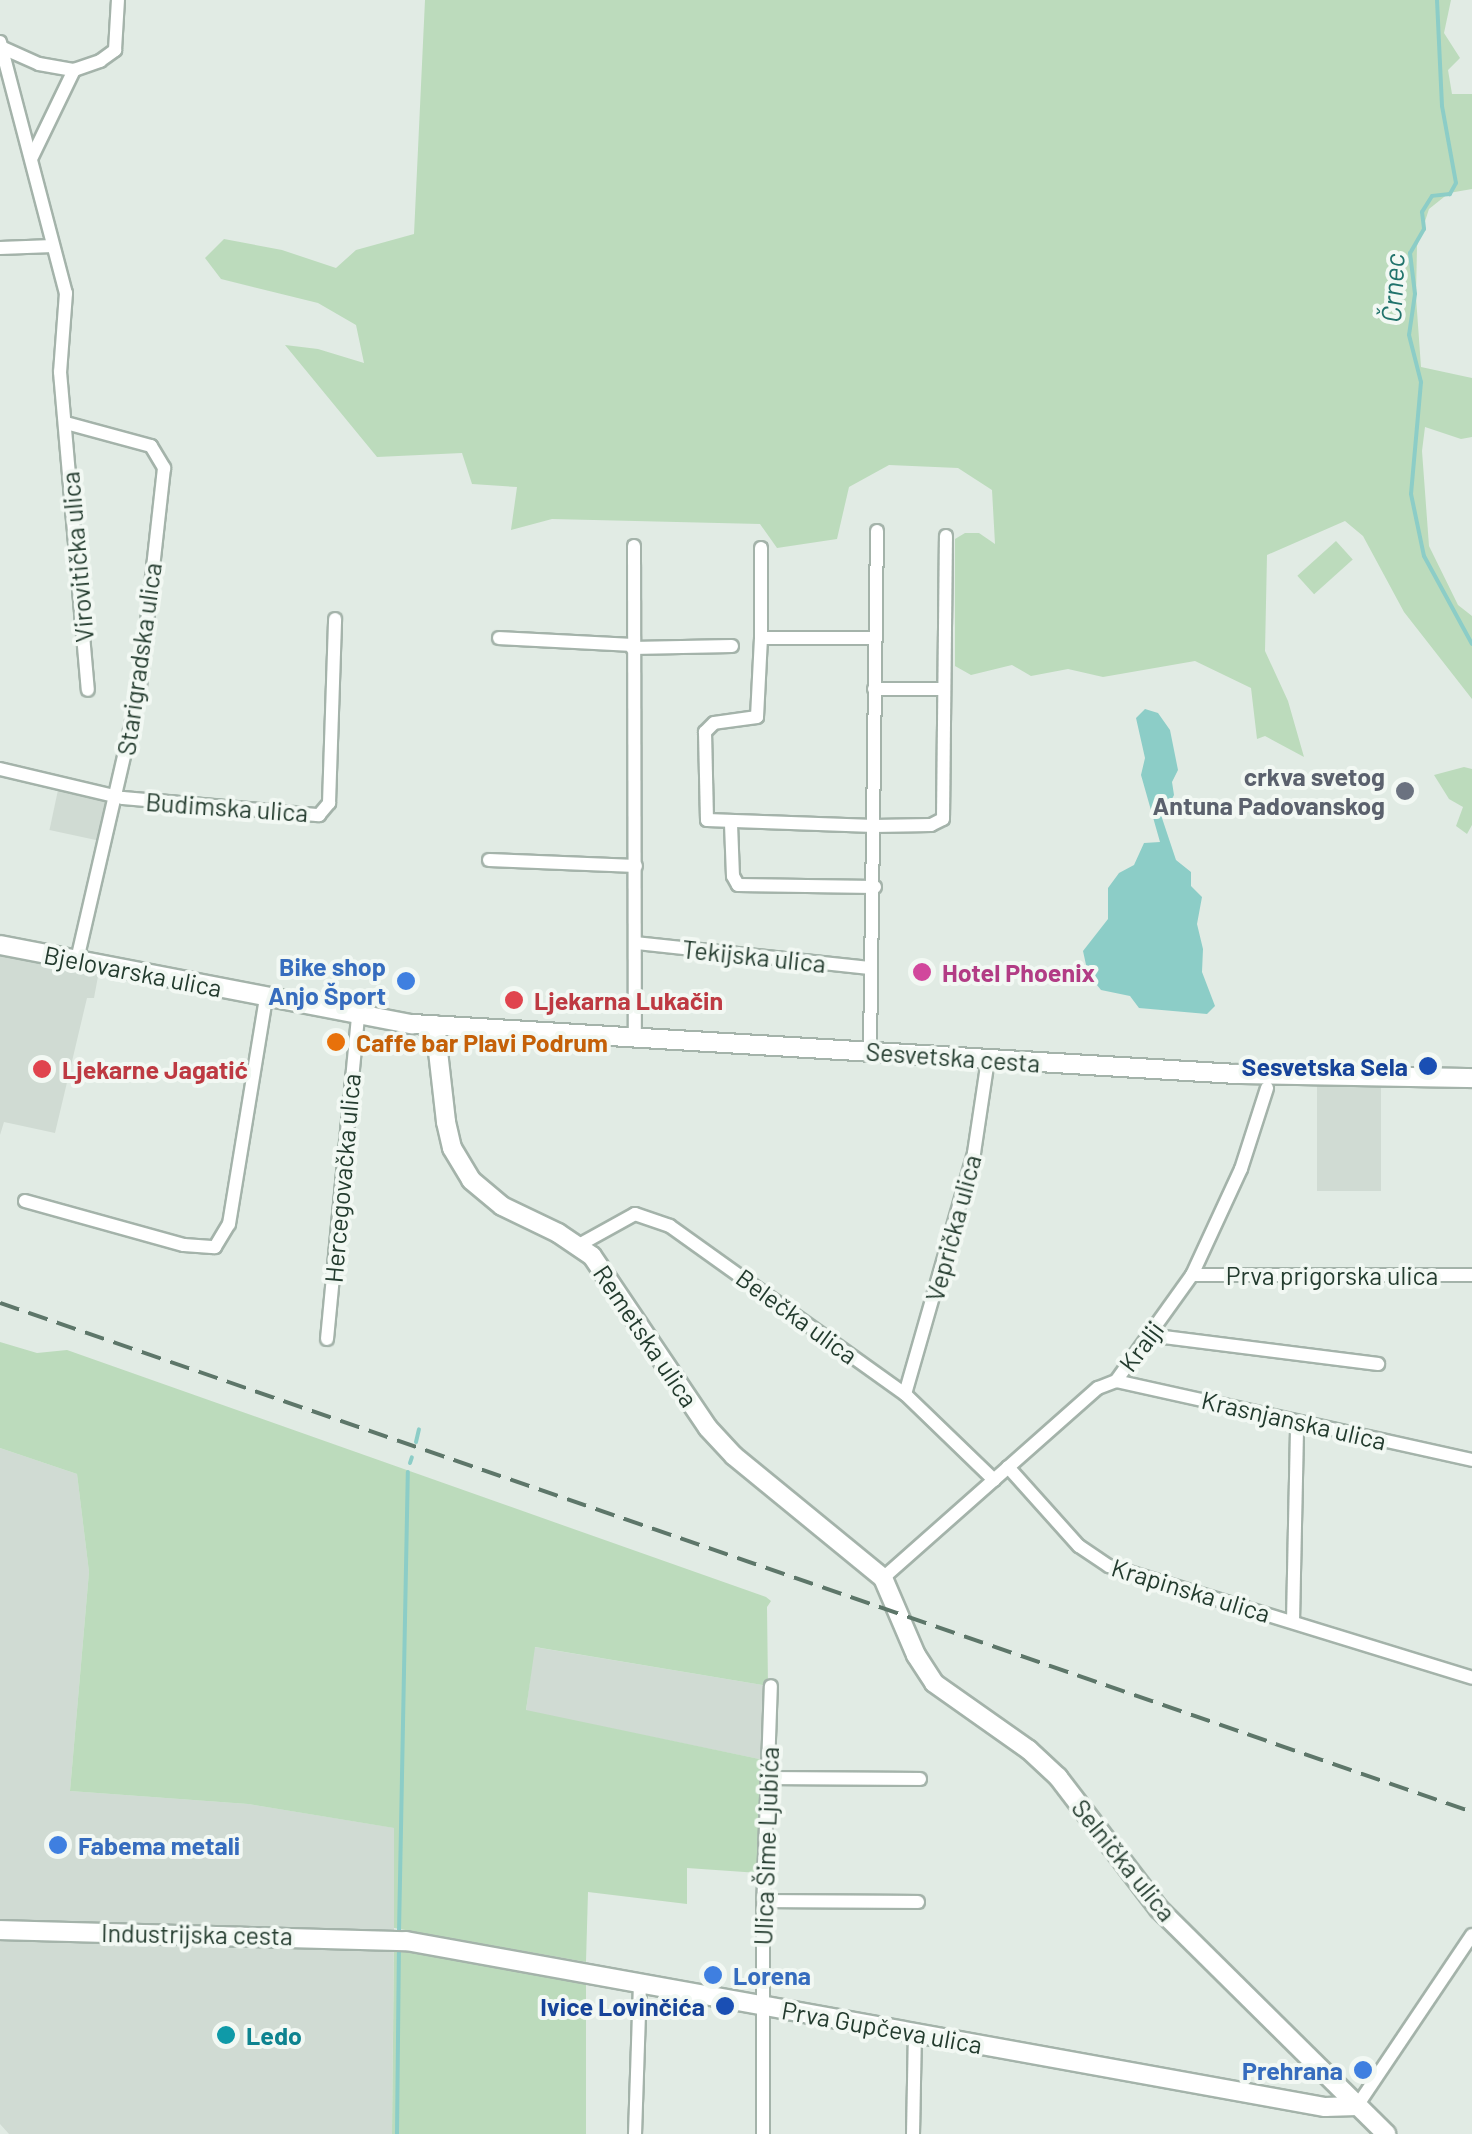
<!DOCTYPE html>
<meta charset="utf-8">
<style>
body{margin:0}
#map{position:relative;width:1472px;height:2134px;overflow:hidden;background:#e1ebe4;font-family:Barlow,sans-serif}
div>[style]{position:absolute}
.built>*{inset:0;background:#d0dbd3;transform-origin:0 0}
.green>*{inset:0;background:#bcdbbc;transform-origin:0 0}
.water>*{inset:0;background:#8ccdc7}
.stream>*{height:4px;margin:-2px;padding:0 2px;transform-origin:2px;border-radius:2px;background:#8ccdc7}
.roads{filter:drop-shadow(2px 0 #a4b3aa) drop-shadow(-2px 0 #a4b3aa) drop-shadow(0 2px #a4b3aa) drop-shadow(0 -2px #a4b3aa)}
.street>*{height:12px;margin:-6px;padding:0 6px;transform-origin:6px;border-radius:6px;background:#fff}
.secondary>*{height:18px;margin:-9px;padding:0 9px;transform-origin:9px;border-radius:9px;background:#fff}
.rail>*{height:4px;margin-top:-2px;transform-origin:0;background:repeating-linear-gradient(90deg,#5d7669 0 20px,transparent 0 30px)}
.dots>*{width:28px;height:28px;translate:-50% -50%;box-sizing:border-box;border:5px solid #f2f8f3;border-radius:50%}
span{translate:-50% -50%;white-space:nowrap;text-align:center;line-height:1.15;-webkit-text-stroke:8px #f2f8f3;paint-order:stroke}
.street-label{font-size:25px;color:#233b2e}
.worship-label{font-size:25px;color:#5b616d;font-weight:700}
.right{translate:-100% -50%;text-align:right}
.shop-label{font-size:25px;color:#366cbe;font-weight:700}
.left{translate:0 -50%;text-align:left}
.hotel-label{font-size:25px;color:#b23c85;font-weight:700}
.health-label{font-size:25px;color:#be3a42;font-weight:700}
.food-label{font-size:25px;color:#c56008;font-weight:700}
.transit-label{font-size:25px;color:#164399;font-weight:700}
.culture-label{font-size:25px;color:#0d838f;font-weight:700}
.water-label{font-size:28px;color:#21736c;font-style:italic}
</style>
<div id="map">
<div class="built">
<i style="left:58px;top:790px;width:51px;height:41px;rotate:12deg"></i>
<i style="clip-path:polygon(0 953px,99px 971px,94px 998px,87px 998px,55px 1133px,4px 1122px,0 1135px)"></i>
<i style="left:1317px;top:1084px;width:64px;height:107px"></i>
<i style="clip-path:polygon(0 1448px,77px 1474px,89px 1572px,70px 1791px,248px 1804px,395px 1828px,392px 2134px,9px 2134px,0 2124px)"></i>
<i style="clip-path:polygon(534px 1647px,768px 1686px,764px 1760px,526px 1711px)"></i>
</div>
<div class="green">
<i style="clip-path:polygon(425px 0,1451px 0,1444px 33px,1460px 58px,1448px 70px,1452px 94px,1472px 94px,1472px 189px,1449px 193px,1429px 209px,1417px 246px,1416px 297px,1421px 367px,1472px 378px,1472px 437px,1461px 439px,1425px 427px,1422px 451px,1429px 546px,1458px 605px,1472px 616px,1472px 699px,1404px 612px,1363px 536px,1345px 521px,1267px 555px,1265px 651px,1288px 701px,1304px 757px,1265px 736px,1257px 739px,1251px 688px,1195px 661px,1103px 677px,1068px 669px,1031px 676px,1012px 665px,971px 675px,955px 666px,955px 539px,965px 533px,979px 533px,995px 544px,992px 490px,958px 468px,889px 465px,849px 487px,837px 539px,777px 548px,760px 524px,552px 519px,511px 530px,517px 487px,472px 484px,462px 453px,377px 457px,285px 345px,318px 349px,364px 363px,356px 325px,318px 303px,221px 279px,205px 258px,224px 239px,282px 250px,336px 268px,356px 250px,414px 234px)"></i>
<i style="left:1336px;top:541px;width:25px;height:52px;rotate:48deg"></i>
<i style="clip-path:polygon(1464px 767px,1472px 769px,1472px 825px,1467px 834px,1456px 826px,1463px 807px,1449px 799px,1434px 775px)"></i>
<i style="clip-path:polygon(0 1342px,37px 1353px,67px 1350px,766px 1597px,771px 1601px,767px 1607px,768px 1686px,535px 1647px,526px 1710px,764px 1760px,759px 1873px,687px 1868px,687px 1904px,588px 1892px,586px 1962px,394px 1928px,394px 1828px,248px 1804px,70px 1791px,89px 1572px,77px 1474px,0 1448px)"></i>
<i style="clip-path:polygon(394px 1947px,586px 1979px,586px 2134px,392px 2134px)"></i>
</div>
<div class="water">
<i style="clip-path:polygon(1145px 709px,1158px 713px,1170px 730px,1178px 770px,1172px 782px,1174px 795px,1162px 818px,1176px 860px,1191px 872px,1191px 886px,1202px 897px,1197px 924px,1203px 949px,1202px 972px,1215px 1006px,1207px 1014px,1139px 1008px,1130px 996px,1101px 990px,1088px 974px,1083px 951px,1108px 919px,1108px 888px,1119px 873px,1134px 865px,1144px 843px,1160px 842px,1141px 775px,1145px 758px,1136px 718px)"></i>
</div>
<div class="stream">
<i style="left:1437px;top:0;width:106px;rotate:87.3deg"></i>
<i style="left:1442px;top:106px;width:78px;rotate:79.7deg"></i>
<i style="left:1456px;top:183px;width:13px;rotate:119deg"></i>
<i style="left:1450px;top:194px;width:18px;rotate:174deg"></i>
<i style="left:1432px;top:196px;width:19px;rotate:122deg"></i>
<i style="left:1422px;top:212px;width:17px;rotate:83deg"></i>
<i style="left:1424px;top:229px;width:28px;rotate:120deg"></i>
<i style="left:1410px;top:253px;width:41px;rotate:83deg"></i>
<i style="left:1415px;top:294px;width:41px;rotate:98.3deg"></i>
<i style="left:1409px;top:335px;width:49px;rotate:75.7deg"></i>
<i style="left:1421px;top:382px;width:112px;rotate:95.1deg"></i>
<i style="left:1411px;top:494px;width:63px;rotate:78.2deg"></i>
<i style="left:1424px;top:556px;width:100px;rotate:61.4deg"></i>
<i style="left:416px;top:1442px;width:13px;rotate:-77deg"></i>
<i style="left:410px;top:1463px;width:6px;rotate:-72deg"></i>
<i style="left:399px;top:1932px;width:460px;rotate:-88.9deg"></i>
<i style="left:397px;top:2134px;width:187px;rotate:-89.4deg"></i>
</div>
<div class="roads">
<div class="street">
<i style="left:0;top:42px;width:260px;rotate:75.3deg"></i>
<i style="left:66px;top:293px;width:79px;rotate:94.3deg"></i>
<i style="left:60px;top:372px;width:319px;rotate:85deg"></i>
<i style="left:3px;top:48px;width:39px;rotate:24deg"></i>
<i style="left:39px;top:64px;width:36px;rotate:10deg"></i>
<i style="left:74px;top:70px;width:28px;rotate:-19deg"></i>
<i style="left:100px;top:61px;width:19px;rotate:-36deg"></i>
<i style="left:115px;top:50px;width:50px;rotate:-86.6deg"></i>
<i style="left:32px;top:157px;width:97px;rotate:-64.2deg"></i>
<i style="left:0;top:248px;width:53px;rotate:-2.2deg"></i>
<i style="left:66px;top:423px;width:88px;rotate:15.1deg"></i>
<i style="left:151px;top:446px;width:26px;rotate:59deg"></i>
<i style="left:164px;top:468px;width:220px;rotate:96.3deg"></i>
<i style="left:140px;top:687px;width:280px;rotate:103deg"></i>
<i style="left:634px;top:546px;width:491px;rotate:89.9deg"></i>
<i style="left:499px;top:638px;width:133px;rotate:3deg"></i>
<i style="left:761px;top:638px;width:90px;rotate:-90deg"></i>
<i style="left:875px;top:638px;width:114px;rotate:180deg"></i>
<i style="left:761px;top:638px;width:79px;rotate:92.9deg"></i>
<i style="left:757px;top:717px;width:43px;rotate:172.1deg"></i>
<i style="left:714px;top:723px;width:13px;rotate:135deg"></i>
<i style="left:705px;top:732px;width:88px;rotate:88.7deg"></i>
<i style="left:707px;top:820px;width:167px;rotate:2.1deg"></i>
<i style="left:874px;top:826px;width:57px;rotate:-1deg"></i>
<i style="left:931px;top:825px;width:13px;rotate:-27deg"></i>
<i style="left:943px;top:819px;width:283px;rotate:-89.4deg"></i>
<i style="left:632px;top:648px;width:100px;rotate:-1.1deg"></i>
<i style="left:874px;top:689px;width:69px"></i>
<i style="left:0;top:769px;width:126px;rotate:13.3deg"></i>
<i style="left:123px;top:798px;width:197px;rotate:5deg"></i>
<i style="left:319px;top:815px;width:16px;rotate:-50deg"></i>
<i style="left:329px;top:803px;width:184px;rotate:-88.1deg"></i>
<i style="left:731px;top:824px;width:52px;rotate:87.8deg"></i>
<i style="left:733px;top:876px;width:10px;rotate:61deg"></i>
<i style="left:738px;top:885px;width:137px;rotate:0.8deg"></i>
<i style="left:489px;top:860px;width:147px;rotate:2.3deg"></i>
<i style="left:636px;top:943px;width:236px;rotate:6.1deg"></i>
<i style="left:870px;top:1051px;width:520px;rotate:-89.23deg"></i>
<i style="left:25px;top:1201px;width:165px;rotate:15.5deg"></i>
<i style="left:184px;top:1245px;width:31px;rotate:4deg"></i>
<i style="left:215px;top:1247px;width:27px;rotate:-59deg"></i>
<i style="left:229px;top:1224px;width:229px;rotate:-80.7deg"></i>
<i style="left:579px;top:1245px;width:64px;rotate:-29deg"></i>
<i style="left:635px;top:1214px;width:37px;rotate:19deg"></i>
<i style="left:670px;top:1226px;width:289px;rotate:35.6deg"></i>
<i style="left:905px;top:1394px;width:124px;rotate:44deg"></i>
<i style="left:1192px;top:1275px;width:280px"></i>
<i style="left:1148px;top:1335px;width:232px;rotate:7.2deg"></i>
<i style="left:327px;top:1339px;width:323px;rotate:-84.5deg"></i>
<i style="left:1116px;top:1381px;width:365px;rotate:12.5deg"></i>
<i style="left:905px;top:1394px;width:251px;rotate:-74deg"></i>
<i style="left:974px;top:1153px;width:95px;rotate:-81.5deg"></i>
<i style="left:1008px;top:1467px;width:106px;rotate:48.1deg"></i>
<i style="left:1079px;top:1546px;width:36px;rotate:34deg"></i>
<i style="left:1109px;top:1566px;width:380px;rotate:17.1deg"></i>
<i style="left:883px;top:1578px;width:287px;rotate:-41.5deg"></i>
<i style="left:1098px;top:1388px;width:19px;rotate:-21deg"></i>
<i style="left:1116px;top:1381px;width:130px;rotate:-54.4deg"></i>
<i style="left:1192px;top:1275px;width:117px;rotate:-65.2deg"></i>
<i style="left:1241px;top:1169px;width:85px;rotate:-72.2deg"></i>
<i style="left:1293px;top:1621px;width:199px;rotate:-88.8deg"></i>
<i style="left:769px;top:1778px;width:151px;rotate:0.4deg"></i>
<i style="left:764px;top:1901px;width:154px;rotate:0.4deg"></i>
<i style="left:1357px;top:2106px;width:206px;rotate:-56.1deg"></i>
<i style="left:635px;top:2134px;width:151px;rotate:-88.1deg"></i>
<i style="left:763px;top:2134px;width:223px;rotate:-90deg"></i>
<i style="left:763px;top:1911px;width:225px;rotate:-88deg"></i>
<i style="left:913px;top:2134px;width:101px;rotate:-88.9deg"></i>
</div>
<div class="secondary">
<i style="left:0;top:945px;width:420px;rotate:10.9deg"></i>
<i style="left:412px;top:1024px;width:826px;rotate:3.47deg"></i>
<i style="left:1236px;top:1074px;width:236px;rotate:1deg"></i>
<i style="left:435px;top:1025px;width:98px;rotate:83.5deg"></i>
<i style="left:446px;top:1122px;width:27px;rotate:77deg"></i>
<i style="left:452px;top:1148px;width:37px;rotate:59deg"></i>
<i style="left:471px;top:1180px;width:40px;rotate:40deg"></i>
<i style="left:502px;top:1206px;width:62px;rotate:25.7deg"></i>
<i style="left:558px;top:1233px;width:41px;rotate:34.1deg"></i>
<i style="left:592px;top:1256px;width:207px;rotate:56deg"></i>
<i style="left:708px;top:1428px;width:38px;rotate:47deg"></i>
<i style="left:734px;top:1456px;width:193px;rotate:39.3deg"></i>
<i style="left:883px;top:1578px;width:84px;rotate:66.8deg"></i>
<i style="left:916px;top:1655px;width:33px;rotate:57deg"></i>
<i style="left:934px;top:1683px;width:116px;rotate:35.2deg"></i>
<i style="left:1029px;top:1750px;width:40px;rotate:43deg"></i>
<i style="left:1058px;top:1777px;width:166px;rotate:52.6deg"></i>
<i style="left:1159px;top:1909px;width:320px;rotate:44.7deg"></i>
<i style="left:0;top:1930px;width:406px;rotate:1.6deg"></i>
<i style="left:406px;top:1941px;width:934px;rotate:10.24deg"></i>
<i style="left:1325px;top:2107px;width:32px;rotate:-2deg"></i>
</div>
</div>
<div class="rail">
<i style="left:0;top:1303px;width:1558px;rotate:19.07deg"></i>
</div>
<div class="dots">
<i style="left:1405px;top:791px;background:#6b7280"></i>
<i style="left:922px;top:972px;background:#d1479c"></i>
<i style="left:406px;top:981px;background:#3f7fe0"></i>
<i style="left:514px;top:1000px;background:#e0444e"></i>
<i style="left:336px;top:1042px;background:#e8710a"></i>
<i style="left:1428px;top:1066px;background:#1a4fb4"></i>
<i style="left:42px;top:1069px;background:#e0444e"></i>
<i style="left:58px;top:1845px;background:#3f7fe0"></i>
<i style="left:713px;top:1975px;background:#3f7fe0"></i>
<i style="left:725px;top:2006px;background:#1a4fb4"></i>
<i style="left:226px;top:2035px;background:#0f9aa8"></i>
<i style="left:1363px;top:2070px;background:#3f7fe0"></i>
</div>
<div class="street-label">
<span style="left:77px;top:557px;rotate:-95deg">Virovitička ulica</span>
<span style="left:139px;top:659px;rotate:-82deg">Starigradska ulica</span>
<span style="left:227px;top:807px;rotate:4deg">Budimska ulica</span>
<span style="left:754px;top:956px;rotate:6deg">Tekijska ulica</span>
<span style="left:133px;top:971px;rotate:11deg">Bjelovarska ulica</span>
<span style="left:953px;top:1057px;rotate:4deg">Sesvetska cesta</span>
<span style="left:342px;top:1178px;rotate:-85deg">Hercegovačka ulica</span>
<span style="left:953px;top:1228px;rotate:-75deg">Veprička ulica</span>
<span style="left:1332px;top:1275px">Prva prigorska ulica</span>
<span style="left:797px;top:1316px;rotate:36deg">Belečka ulica</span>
<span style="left:646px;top:1336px;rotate:56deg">Remetska ulica</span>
<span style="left:1141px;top:1346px;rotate:-53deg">Kralji</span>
<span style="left:1294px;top:1420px;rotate:13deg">Krasnjanska ulica</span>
<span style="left:1191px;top:1590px;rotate:17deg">Krapinska ulica</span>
<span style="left:766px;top:1846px;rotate:-88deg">Ulica Šime Ljubića</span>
<span style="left:1124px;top:1860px;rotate:51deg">Selnička ulica</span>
<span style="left:197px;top:1934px;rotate:1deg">Industrijska cesta</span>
<span style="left:882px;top:2027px;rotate:10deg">Prva Gupčeva ulica</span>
</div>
<div class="worship-label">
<span class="right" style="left:1385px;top:791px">crkva svetog<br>Antuna Padovanskog</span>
</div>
<div class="shop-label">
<span class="right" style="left:386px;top:981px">Bike shop<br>Anjo Šport</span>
<span class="left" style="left:78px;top:1845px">Fabema metali</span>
<span class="left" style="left:733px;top:1975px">Lorena</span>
<span class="right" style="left:1343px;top:2070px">Prehrana</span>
</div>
<div class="hotel-label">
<span class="left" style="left:942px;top:972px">Hotel Phoenix</span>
</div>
<div class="health-label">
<span class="left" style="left:534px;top:1000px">Ljekarna Lukačin</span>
<span class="left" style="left:62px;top:1069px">Ljekarne Jagatić</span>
</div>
<div class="food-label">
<span class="left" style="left:356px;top:1042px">Caffe bar Plavi Podrum</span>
</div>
<div class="transit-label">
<span class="right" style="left:1408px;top:1066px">Sesvetska Sela</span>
<span class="right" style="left:705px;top:2006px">Ivice Lovinčića</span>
</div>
<div class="culture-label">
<span class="left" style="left:246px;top:2035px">Ledo</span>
</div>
<div class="water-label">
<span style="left:1392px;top:288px;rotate:-87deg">Črnec</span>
</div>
</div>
